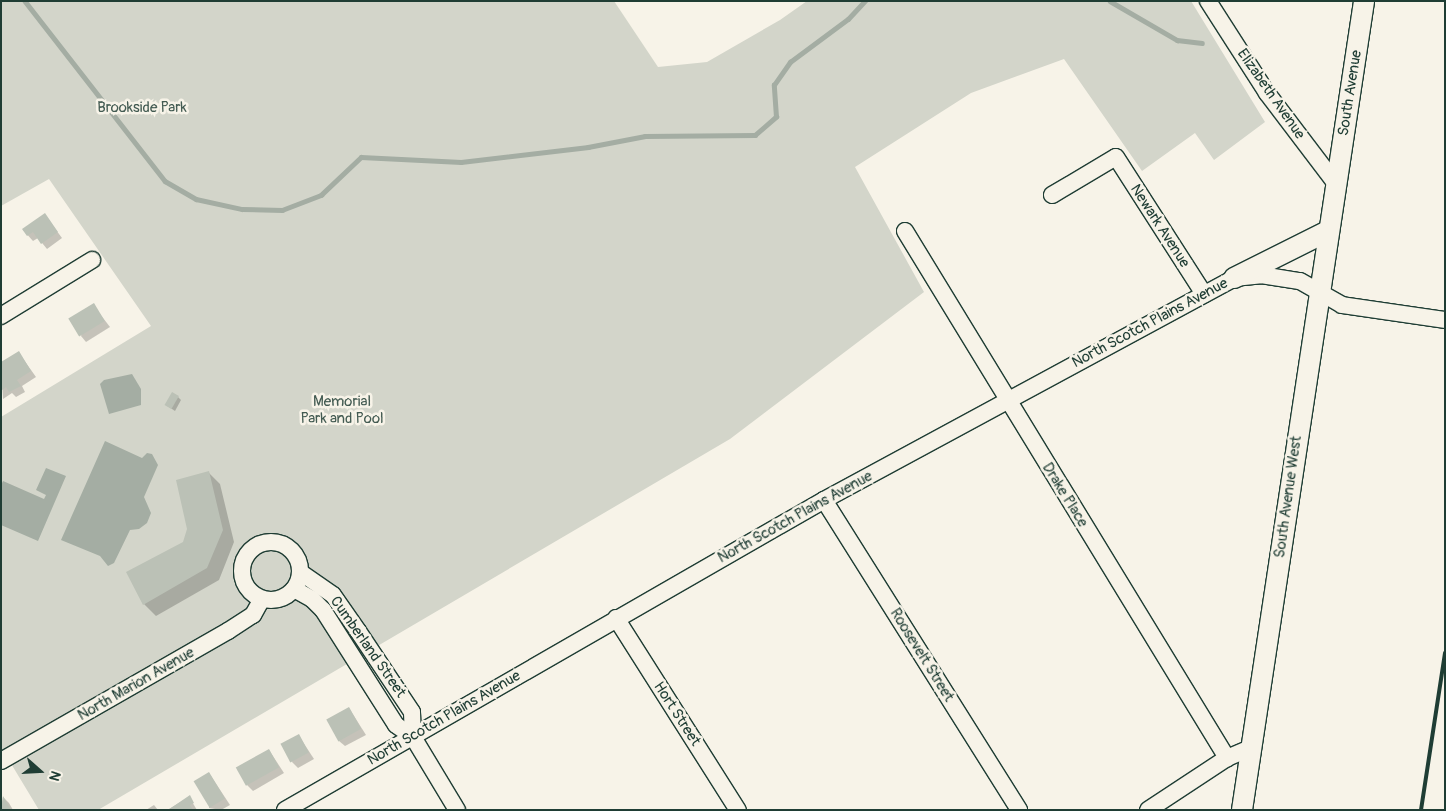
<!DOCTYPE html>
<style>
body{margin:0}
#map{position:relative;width:1446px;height:811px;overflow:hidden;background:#f7f3e8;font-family:Pangolin,sans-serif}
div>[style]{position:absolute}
.green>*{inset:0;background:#d3d5ca}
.water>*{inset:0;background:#a4ada3}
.shadow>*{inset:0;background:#0003}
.stream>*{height:4.5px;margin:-2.25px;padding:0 2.25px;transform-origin:2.25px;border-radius:2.25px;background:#a4ada3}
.building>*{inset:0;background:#bbc1b6;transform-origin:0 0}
.roads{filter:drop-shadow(1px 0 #1f3d34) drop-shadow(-1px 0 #1f3d34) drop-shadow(0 1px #1f3d34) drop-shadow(0 -1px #1f3d34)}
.minor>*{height:16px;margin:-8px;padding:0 8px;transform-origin:8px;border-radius:8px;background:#f7f3e8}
.minor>.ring{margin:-8px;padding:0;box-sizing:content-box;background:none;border:16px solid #f7f3e8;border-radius:50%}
.major>*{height:20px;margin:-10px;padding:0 10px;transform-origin:10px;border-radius:10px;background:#f7f3e8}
.rail>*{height:4px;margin:-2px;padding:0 2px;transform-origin:2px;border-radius:2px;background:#1f3d34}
span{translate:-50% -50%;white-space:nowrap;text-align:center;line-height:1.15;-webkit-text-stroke:5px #f7f3e8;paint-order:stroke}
.street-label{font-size:15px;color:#1f3d34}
.park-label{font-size:15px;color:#435b52}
.frame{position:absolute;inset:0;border:2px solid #1f3d34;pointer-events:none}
.north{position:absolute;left:15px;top:746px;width:50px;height:50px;-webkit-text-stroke:4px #f7f3e8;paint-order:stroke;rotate:109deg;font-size:14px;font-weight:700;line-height:20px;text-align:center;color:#1f3d34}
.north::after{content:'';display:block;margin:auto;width:18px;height:22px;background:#1f3d34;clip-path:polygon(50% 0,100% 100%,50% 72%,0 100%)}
</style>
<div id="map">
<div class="green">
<i style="clip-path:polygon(1px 1px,614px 1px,658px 67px,707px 62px,780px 20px,807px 1px,1191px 1px,1265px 122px,1214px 160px,1195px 133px,1142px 171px,1064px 59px,971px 93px,855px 167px,924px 292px,730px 439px,98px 810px,39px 810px,1px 747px,1px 417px,151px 326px,49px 179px,1px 206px)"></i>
</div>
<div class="water">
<i style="clip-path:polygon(132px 374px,141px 389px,141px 405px,109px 414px,100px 384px,104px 380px)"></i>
<i style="clip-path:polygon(105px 441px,142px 458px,147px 453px,152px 454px,158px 465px,144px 497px,151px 513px,147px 523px,139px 529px,130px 530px,114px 563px,108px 566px,100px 556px,61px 540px)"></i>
<i style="clip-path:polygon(46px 468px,66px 476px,38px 541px,1px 525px,1px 485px,3px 481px,44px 499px,46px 495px,36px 490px)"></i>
</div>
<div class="shadow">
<i style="clip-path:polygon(45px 215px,62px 238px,47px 249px,38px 238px,33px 241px,23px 230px)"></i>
<i style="clip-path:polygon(93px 305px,110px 327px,86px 342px,81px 336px)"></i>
<i style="clip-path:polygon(19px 353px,36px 377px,22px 386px,25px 392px,16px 397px,12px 393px,3px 399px,1px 363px)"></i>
<i style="clip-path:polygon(178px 397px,181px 400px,175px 411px,166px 405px)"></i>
<i style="clip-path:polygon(208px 472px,220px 484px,234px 542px,219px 580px,156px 616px,144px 604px,184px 543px)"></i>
<i style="clip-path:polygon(349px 708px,366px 735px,345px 746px,339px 741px)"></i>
<i style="clip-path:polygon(299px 736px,314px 759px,298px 768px,292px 762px)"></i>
<i style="clip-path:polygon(269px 750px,284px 773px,253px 791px,247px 785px)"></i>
<i style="clip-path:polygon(209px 773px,230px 805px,221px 810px,209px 808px)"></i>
<i style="clip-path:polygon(3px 797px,9px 803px,13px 810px,1px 810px)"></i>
<i style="clip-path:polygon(189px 797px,197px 810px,169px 810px,169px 809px)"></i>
<i style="clip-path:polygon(154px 805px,158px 810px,146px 810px)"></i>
</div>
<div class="stream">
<i style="left:25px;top:1px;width:228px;rotate:52.1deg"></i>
<i style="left:165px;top:181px;width:36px;rotate:30deg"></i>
<i style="left:196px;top:199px;width:47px;rotate:12.3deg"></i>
<i style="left:242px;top:209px;width:40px;rotate:1.4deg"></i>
<i style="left:282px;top:210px;width:42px;rotate:-21deg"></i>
<i style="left:321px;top:195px;width:55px;rotate:-43.5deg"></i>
<i style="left:361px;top:157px;width:100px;rotate:2.9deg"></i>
<i style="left:461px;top:162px;width:128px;rotate:-6.7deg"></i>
<i style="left:588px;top:147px;width:58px;rotate:-10.9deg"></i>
<i style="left:645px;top:136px;width:110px;rotate:-0.5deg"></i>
<i style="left:755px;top:135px;width:28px;rotate:-41deg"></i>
<i style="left:776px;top:117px;width:32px;rotate:-94deg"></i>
<i style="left:774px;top:85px;width:28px;rotate:-55deg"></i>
<i style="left:790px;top:62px;width:72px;rotate:-36.6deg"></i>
<i style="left:848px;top:19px;width:25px;rotate:-47deg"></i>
<i style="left:1110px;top:1px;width:78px;rotate:30.2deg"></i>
<i style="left:1177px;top:40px;width:25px;rotate:7deg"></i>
</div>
<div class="building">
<i style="clip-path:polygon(45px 213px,58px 232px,41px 244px,33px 232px,27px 236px,22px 229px)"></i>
<i style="left:94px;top:303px;width:21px;height:30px;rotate:59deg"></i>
<i style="clip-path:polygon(19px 351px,31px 371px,17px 380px,21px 386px,9px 392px,6px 387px,1px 391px,1px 362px)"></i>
<i style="left:172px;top:392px;width:8px;height:15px;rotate:30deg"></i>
<i style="clip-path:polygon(209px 471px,223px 530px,207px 568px,143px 605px,126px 572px,183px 542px,187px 529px,176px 480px)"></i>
<i style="left:349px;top:707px;width:25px;height:26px;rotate:61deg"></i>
<i style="left:299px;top:734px;width:21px;height:21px;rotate:62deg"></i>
<i style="left:269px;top:749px;width:21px;height:38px;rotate:61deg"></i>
<i style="left:209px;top:772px;width:31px;height:18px;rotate:59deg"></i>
<i style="clip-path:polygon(190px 795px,194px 803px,190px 805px,193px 810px,168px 810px)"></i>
<i style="clip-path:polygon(3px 796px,11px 810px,1px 810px)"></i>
</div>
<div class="roads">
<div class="minor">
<i style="left:1208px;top:1px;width:109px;rotate:57.3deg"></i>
<i style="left:1267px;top:93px;width:114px;rotate:52.8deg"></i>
<i style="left:1052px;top:195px;width:74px;rotate:-30.7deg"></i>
<i style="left:1116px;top:157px;width:163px;rotate:57.3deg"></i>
<i style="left:905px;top:231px;width:618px;rotate:58.57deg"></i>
<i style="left:1px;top:316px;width:107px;rotate:-31.6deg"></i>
<i style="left:824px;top:500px;width:366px;rotate:57.8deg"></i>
<i class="ring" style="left:242px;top:542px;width:42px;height:42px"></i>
<i style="left:300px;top:572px;width:40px;rotate:34.9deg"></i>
<i style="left:333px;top:595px;width:44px;rotate:55.2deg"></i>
<i style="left:358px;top:631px;width:97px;rotate:56.3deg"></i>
<i style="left:412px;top:712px;width:25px;rotate:88deg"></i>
<i style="left:294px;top:589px;width:21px;rotate:29deg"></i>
<i style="left:312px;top:599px;width:16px;rotate:45deg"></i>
<i style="left:323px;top:610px;width:136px;rotate:57.6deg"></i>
<i style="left:396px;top:725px;width:21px;rotate:35deg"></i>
<i style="left:413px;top:737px;width:85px;rotate:58.9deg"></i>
<i style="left:616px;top:618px;width:227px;rotate:57.6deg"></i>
<i style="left:1px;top:761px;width:262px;rotate:-29.8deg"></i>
<i style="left:228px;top:631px;width:30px;rotate:-33deg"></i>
<i style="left:253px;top:615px;width:18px;rotate:-61deg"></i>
<i style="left:285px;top:810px;width:622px;rotate:-29.9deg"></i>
<i style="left:824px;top:500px;width:466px;rotate:-28.4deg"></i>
<i style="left:1234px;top:278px;width:27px;rotate:-6deg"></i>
<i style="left:1261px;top:275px;width:39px;rotate:9deg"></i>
<i style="left:1300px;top:281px;width:48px;rotate:29.7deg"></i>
<i style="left:1342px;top:305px;width:104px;rotate:8.3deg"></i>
<i style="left:1148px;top:810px;width:95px;rotate:-33.4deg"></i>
<i style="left:1227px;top:758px;width:26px;rotate:-23deg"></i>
</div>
<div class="major">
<i style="left:1234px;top:278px;width:105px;rotate:-26.6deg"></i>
<i style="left:1242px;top:810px;width:818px;rotate:-81.42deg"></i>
</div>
</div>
<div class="rail">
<i style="left:1421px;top:810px;width:159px;rotate:-81.3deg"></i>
</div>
<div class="street-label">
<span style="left:1350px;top:93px;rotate:-81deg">South Avenue</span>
<span style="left:1271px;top:94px;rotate:55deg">Elizabeth Avenue</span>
<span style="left:1160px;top:226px;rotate:57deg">Newark Avenue</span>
<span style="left:1150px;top:323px;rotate:-28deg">North Scotch Plains Avenue</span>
<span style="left:1065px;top:495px;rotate:58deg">Drake Place</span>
<span style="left:1288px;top:497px;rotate:-82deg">South Avenue West</span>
<span style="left:795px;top:517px;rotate:-29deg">North Scotch Plains Avenue</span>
<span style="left:368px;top:647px;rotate:55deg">Cumberland Street</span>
<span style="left:922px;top:655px;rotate:58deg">Roosevelt Street</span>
<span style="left:136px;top:684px;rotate:-30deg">North Marion Avenue</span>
<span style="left:677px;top:714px;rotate:57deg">Hort Street</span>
<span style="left:444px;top:718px;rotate:-30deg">North Scotch Plains Avenue</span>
</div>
<div class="park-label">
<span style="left:142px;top:108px">Brookside Park</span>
<span style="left:342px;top:410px">Memorial<br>Park and Pool</span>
</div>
<div class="frame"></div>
<div class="north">N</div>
</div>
